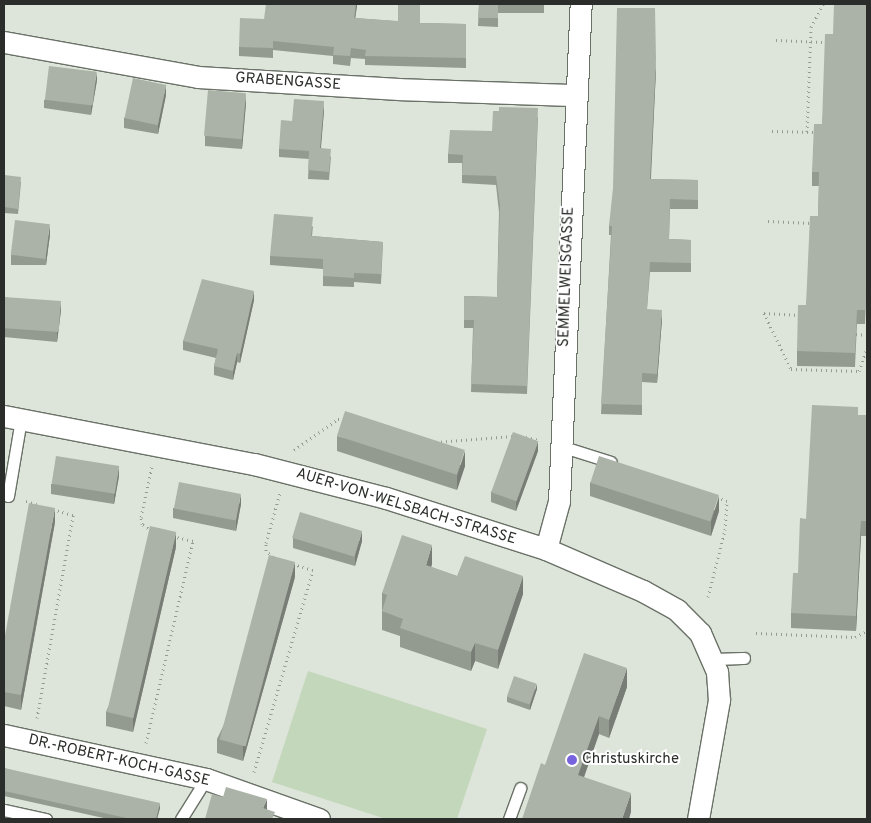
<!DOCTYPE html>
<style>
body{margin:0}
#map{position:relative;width:871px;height:823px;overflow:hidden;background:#dde4d9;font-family:Overpass,sans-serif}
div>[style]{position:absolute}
.green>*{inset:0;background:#c3d7bb}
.path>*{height:3px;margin-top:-1.5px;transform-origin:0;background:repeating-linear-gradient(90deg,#959a92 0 1px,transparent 0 5px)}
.roads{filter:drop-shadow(1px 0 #6a7167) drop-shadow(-1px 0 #6a7167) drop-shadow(0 1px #6a7167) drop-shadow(0 -1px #6a7167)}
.lane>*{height:11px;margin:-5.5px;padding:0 5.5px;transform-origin:5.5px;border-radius:5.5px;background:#fff}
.street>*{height:21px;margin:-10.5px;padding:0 10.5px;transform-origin:10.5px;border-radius:10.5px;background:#fff}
.wall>*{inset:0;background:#939a90}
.shaded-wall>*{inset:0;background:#787d76}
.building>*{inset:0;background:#abb3a8;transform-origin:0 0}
.dots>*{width:14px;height:14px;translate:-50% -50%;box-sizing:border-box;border:2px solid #fff;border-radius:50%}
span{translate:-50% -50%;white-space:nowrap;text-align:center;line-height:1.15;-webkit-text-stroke:4px #fff;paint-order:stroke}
.street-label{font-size:15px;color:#2a2d29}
.poi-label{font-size:15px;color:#2a2d29}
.left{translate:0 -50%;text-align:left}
.frame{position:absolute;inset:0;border:5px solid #2a2d29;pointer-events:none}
</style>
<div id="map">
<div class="green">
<i style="clip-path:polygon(308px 671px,487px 729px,457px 819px,386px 819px,272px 782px)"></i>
</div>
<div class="path">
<i style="left:776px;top:40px;width:47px;rotate:2.4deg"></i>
<i style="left:772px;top:131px;width:43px;rotate:1.3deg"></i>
<i style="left:807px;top:132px;width:105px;rotate:-87.8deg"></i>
<i style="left:811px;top:27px;width:26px;rotate:-62deg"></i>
<i style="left:768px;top:221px;width:44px;rotate:2.6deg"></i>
<i style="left:800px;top:315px;width:36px;rotate:-177deg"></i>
<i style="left:764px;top:313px;width:62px;rotate:64.3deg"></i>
<i style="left:791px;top:369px;width:68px;rotate:1.7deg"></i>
<i style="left:859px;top:371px;width:24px;rotate:-71deg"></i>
<i style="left:856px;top:334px;width:11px;rotate:5deg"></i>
<i style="left:521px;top:436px;width:18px;rotate:13deg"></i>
<i style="left:436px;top:442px;width:78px;rotate:-4.4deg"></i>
<i style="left:294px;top:450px;width:54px;rotate:-35.2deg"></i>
<i style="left:338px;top:419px;width:8px"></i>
<i style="left:26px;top:501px;width:14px;rotate:17deg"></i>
<i style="left:152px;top:531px;width:12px;rotate:-145deg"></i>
<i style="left:142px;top:524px;width:7px;rotate:-98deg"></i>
<i style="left:141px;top:517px;width:52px;rotate:-77.8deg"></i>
<i style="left:273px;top:557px;width:9px;rotate:-139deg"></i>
<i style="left:266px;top:551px;width:8px;rotate:-90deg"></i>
<i style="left:266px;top:543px;width:52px;rotate:-74.4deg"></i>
<i style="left:708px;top:597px;width:69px;rotate:-75.8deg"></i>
<i style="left:725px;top:530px;width:29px;rotate:-86deg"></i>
<i style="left:727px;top:501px;width:11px;rotate:-158deg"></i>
<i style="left:756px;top:633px;width:99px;rotate:2.3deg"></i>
<i style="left:855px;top:637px;width:13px;rotate:-27deg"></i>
<i style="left:37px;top:718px;width:206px;rotate:-79.9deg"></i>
<i style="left:73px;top:515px;width:22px;rotate:-164deg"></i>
<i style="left:146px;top:743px;width:207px;rotate:-76.9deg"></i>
<i style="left:193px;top:541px;width:21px;rotate:-166deg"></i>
<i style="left:254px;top:772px;width:210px;rotate:-73.7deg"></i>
<i style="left:313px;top:570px;width:21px;rotate:-163deg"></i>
</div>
<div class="roads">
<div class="lane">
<i style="left:560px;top:446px;width:53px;rotate:17.4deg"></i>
<i style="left:8px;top:496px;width:78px;rotate:-80.4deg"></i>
<i style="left:713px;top:659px;width:31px;rotate:-2deg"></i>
<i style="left:4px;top:810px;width:43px;rotate:12.1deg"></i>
<i style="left:181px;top:819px;width:47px;rotate:-58deg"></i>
<i style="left:509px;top:819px;width:33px;rotate:-70deg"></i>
</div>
<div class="street">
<i style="left:4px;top:42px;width:197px;rotate:10.2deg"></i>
<i style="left:198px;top:77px;width:201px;rotate:3.4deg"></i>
<i style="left:399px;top:89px;width:176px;rotate:2deg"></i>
<i style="left:4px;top:416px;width:255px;rotate:10.9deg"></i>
<i style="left:254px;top:464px;width:136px;rotate:14.4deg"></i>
<i style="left:386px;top:498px;width:168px;rotate:17.7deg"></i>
<i style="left:546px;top:549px;width:106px;rotate:23.4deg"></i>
<i style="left:643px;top:591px;width:39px;rotate:29deg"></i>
<i style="left:677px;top:610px;width:33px;rotate:45deg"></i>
<i style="left:700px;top:633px;width:43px;rotate:66.4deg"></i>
<i style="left:717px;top:672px;width:28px;rotate:86deg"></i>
<i style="left:719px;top:700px;width:121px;rotate:100deg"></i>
<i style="left:546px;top:549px;width:50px;rotate:-74.8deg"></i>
<i style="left:559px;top:501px;width:497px;rotate:-87.5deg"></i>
<i style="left:4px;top:735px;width:207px;rotate:12.3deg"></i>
<i style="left:206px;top:779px;width:120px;rotate:19.5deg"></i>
</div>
</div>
<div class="wall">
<i style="clip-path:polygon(357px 4px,355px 18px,420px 23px,466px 24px,466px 68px,365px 65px,365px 59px,351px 58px,350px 66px,333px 64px,333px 56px,273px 50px,273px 58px,239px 56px,239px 47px,264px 19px)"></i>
<i style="clip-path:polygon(479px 4px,544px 4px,544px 13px,498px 13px,498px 27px,478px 26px)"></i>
<i style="clip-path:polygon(867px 4px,865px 324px,857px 324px,855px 367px,797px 366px,797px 351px,806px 305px,818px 216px,819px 186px,812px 186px,812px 172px,822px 124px,833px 34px)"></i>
<i style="clip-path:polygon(656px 69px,651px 179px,698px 180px,698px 209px,670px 209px,669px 239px,691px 240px,691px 272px,650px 272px,647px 309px,662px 319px,657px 383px,642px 382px,642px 415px,601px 414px,611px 235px,609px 235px,609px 226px)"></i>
<i style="clip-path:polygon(97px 80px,91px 115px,44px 108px,44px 100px)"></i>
<i style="clip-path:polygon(166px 95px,158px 134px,124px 128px,124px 118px)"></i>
<i style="clip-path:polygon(246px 103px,242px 149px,205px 146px,205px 136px)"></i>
<i style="clip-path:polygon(324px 110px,321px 148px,331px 157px,329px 180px,308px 179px,309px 159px,279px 157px,279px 149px,292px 121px)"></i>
<i style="clip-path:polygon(538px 117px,527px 394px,471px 392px,473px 328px,464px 328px,464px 296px,497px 297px,499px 212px,496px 185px,462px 183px,462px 163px,448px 163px,448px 154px,492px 131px)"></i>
<i style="clip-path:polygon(4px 175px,21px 182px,18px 214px,4px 213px)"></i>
<i style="clip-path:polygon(313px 226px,312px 236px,383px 242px,381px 284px,354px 282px,354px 287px,323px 286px,323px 269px,270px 265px,270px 256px)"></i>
<i style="clip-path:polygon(50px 234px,46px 265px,11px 265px,11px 255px)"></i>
<i style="clip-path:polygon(4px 297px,61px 310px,57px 342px,4px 337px)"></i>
<i style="clip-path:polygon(254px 300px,240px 363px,237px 362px,233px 380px,214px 375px,214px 366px,216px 358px,183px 350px,183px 341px)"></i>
<i style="clip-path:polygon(858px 415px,867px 415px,867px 536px,861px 536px,856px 631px,791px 628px,791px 613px,798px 573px)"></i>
<i style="clip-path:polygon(337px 436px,465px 466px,457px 490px,337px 451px)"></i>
<i style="clip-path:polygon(538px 451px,516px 511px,491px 502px,491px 492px)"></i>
<i style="clip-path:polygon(119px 476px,114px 504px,51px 494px,51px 484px)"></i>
<i style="clip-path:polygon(590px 482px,719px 511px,711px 536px,590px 496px)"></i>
<i style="clip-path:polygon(241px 504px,236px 531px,173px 518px,173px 508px)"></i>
<i style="clip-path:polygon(55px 522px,21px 710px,4px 706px,4px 641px)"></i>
<i style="clip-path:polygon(293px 538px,362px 541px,355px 566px,293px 548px)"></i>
<i style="clip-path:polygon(176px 547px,133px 732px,106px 726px,106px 712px)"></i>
<i style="clip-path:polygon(432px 564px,431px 567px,457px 576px,523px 594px,498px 669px,475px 661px,471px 671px,400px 647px,400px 636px,382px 630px,382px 593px)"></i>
<i style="clip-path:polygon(295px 577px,243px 761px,217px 753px,217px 739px)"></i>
<i style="clip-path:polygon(627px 687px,609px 738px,599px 734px,584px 777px,631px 812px,545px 765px)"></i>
<i style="clip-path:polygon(537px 689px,530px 710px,507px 702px,507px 697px)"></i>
<i style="clip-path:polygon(4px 768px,160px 808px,157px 819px,108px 819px,4px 796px)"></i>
</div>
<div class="shaded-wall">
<i style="clip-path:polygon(356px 4px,357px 4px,357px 6px,354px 27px)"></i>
<i style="clip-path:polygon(656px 59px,656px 69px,650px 189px,650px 179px)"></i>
<i style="clip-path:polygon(97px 72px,97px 80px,91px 115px,91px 107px)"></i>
<i style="clip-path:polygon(166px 85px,166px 95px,158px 134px,158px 124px)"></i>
<i style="clip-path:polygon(246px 93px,246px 103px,242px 149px,242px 139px)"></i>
<i style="clip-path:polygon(324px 101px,324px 110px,320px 156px,320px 148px)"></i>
<i style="clip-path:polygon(50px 224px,50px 234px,46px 265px,46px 255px)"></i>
<i style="clip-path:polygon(867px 238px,867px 253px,865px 324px,865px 310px)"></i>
<i style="clip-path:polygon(254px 291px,254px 300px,240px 363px,240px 354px)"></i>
<i style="clip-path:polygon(61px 301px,61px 310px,57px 342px,57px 333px)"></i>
<i style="clip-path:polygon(662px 310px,662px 319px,657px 383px,657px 374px)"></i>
<i style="clip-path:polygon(237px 353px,237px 362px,233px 380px,233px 371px)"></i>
<i style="clip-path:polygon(538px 441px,538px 451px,516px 511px,516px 501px)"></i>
<i style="clip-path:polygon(465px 451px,465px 466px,457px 490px,457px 476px)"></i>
<i style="clip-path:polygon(119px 466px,119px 476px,114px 504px,114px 494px)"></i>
<i style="clip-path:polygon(241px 494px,241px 504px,236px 531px,236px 521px)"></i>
<i style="clip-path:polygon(719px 496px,719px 511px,711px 536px,711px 522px)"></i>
<i style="clip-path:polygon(55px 508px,55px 522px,21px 710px,21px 695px)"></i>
<i style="clip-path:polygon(861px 521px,861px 536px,856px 631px,856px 616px)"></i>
<i style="clip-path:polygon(362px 531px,362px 541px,355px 566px,355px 556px)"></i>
<i style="clip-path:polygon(176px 532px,176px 547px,133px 732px,133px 717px)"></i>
<i style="clip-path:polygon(432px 545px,432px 564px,426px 584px,426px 565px)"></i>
<i style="clip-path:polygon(295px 562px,295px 577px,243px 761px,243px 746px)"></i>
<i style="clip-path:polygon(523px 576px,523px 594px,498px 669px,498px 650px)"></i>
<i style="clip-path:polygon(475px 643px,475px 661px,471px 671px,471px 652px)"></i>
<i style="clip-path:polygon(627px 668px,627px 687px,609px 738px,609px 720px)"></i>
<i style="clip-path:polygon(537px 684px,537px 689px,530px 710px,530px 705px)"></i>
<i style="clip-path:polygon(599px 716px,599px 734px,578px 794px,578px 775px)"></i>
<i style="clip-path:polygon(631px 793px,631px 812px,629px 819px,622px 819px)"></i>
<i style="clip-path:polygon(267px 799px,267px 819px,263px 808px)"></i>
<i style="clip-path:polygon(160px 803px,160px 808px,157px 819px,156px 819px)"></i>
</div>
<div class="building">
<i style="clip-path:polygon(266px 4px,356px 4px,354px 18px,398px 21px,398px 4px,420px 4px,420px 23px,466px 24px,466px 58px,365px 56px,366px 50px,351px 48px,350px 56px,333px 55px,334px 47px,273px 41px,273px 48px,239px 47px,240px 18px,264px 19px)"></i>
<i style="clip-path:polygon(479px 4px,544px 4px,544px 5px,498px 5px,498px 18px,478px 18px)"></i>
<i style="clip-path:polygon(834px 4px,867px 4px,867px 238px,865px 310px,857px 310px,855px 353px,797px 351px,798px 305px,806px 305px,810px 216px,818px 216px,819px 172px,812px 172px,814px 124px,822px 124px,825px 34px,833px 34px)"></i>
<i style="clip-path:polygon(617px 8px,655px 8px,656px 59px,650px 179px,698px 180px,698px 200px,670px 199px,669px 239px,691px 240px,691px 263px,650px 262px,647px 309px,662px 310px,657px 374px,642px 373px,642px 405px,601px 404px,612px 226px,609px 226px,613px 188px)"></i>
<i style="left:49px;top:66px;width:48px;height:34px;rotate:7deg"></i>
<i style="left:133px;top:78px;width:34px;height:41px;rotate:12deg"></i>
<i style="left:208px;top:90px;width:38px;height:46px;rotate:5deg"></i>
<i style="clip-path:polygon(294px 99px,324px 101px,320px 148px,331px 149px,329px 172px,308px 170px,309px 151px,279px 149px,281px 120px,292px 121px)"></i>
<i style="clip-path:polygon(499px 107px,538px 108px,527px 386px,471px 384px,474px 320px,464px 320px,464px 296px,497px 297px,500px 205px,496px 176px,462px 175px,463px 155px,448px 154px,450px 130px,492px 131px,493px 111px,499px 111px)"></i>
<i style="clip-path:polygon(4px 175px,21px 177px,18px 209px,4px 207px)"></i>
<i style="clip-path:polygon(274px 214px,313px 217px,311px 236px,383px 242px,381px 274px,354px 273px,354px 278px,323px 276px,323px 259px,270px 256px)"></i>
<i style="left:15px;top:220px;width:35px;height:35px;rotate:7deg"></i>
<i style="clip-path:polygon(202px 279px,254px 291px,240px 354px,237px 353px,233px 371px,214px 366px,218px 349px,183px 341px)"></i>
<i style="left:4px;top:297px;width:57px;height:31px;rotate:4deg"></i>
<i style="clip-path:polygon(812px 405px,858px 407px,858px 415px,867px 415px,867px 521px,861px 521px,856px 616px,791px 613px,793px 573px,798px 573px,800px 518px,806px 519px)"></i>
<i style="left:345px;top:411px;width:126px;height:26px;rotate:18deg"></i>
<i style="left:513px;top:432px;width:27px;height:64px;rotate:20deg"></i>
<i style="left:56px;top:456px;width:64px;height:28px;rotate:9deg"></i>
<i style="left:599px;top:456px;width:126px;height:28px;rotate:18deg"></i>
<i style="left:179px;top:482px;width:63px;height:27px;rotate:11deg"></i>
<i style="clip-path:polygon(29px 503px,55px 508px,21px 695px,4px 692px,4px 641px)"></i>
<i style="left:300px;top:512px;width:65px;height:27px;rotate:17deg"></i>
<i style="left:150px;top:526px;width:27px;height:191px;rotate:13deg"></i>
<i style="clip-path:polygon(402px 535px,432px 545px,426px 565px,457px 576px,465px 556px,523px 576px,498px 650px,475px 643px,471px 652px,400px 628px,403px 619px,382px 611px,387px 595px,382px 593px)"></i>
<i style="left:269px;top:555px;width:27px;height:191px;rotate:15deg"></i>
<i style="clip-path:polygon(584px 653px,627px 668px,609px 720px,599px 716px,578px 775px,631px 793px,622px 819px,522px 819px,541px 763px,545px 765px)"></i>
<i style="left:514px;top:676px;width:24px;height:22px;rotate:19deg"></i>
<i style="clip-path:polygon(4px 768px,160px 803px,156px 819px,131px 819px,4px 791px)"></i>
<i style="clip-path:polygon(226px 787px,267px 799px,263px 808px,275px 812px,272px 819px,205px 819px,212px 794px,223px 797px)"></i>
</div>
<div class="dots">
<i style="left:572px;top:760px;background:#7663dd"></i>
</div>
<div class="street-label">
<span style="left:288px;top:82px;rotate:4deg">GRABENGASSE</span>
<span style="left:567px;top:277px;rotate:-88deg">SEMMELWEISGASSE</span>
<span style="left:406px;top:507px;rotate:17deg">AUER-VON-WELSBACH-STRASSE</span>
<span style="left:119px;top:761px;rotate:13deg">DR.-ROBERT-KOCH-GASSE</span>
</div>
<div class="poi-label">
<span class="left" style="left:582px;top:760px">Christuskirche</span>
</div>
<div class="frame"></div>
</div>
